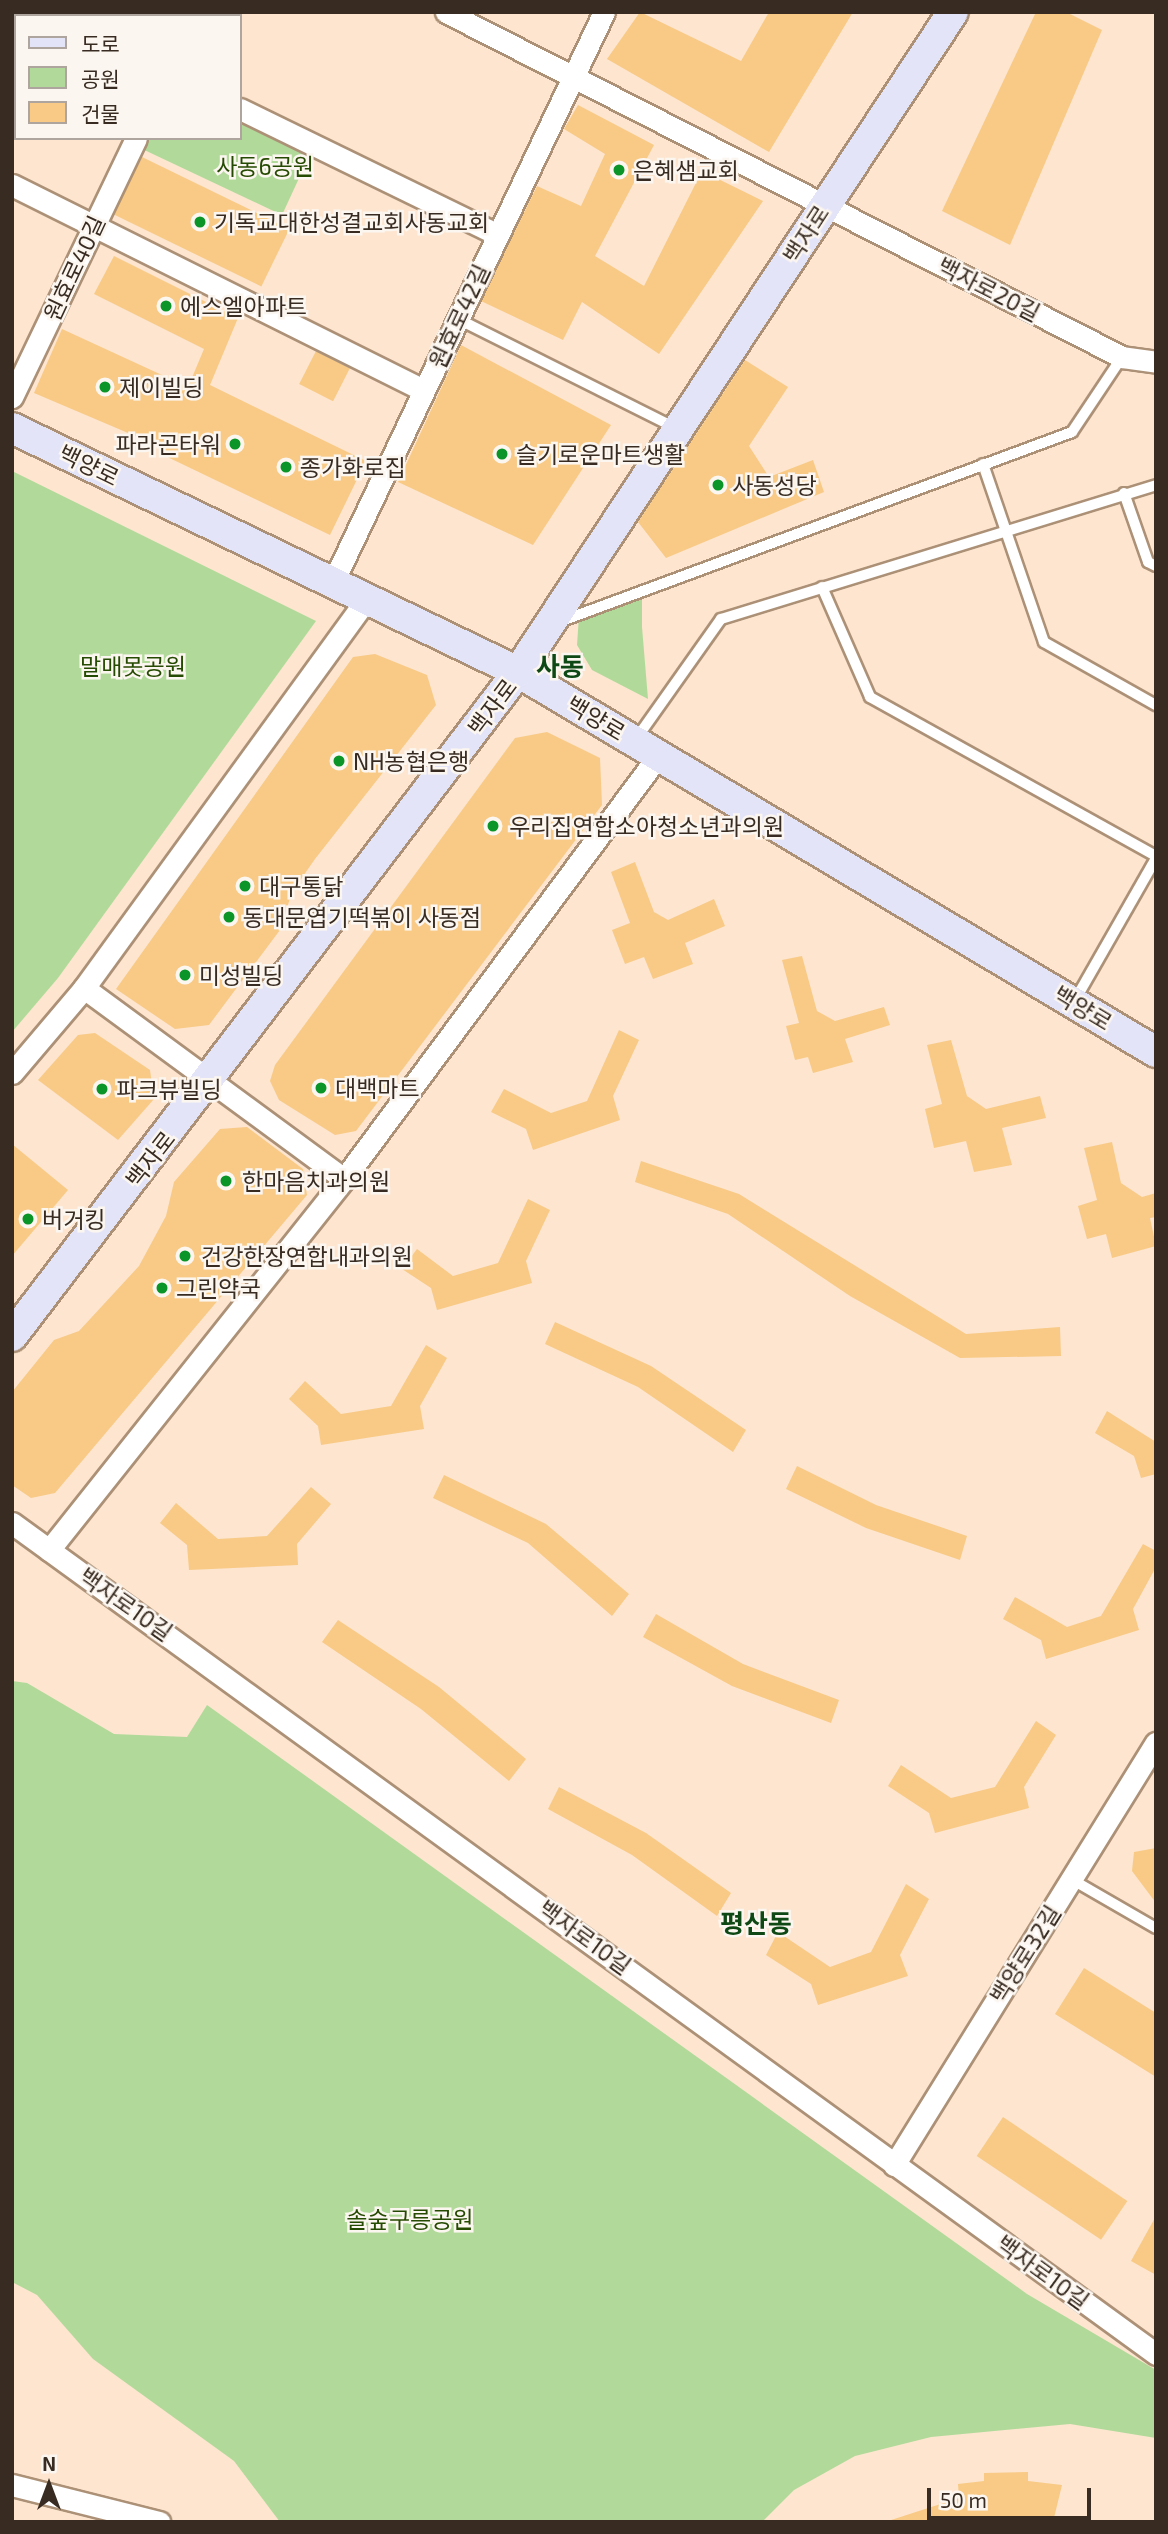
<!DOCTYPE html>
<meta charset="utf-8">
<style>
body{margin:0}
#map{position:relative;width:1168px;height:2534px;overflow:hidden;background:#fde5cf;font-family:"Exo 2","Noto Sans KR",sans-serif}
div>[style]{position:absolute}
.green>*{inset:0;background:#b1da9a}
.building>*{inset:0;background:#f8ca86;transform-origin:0 0}
.roads{filter:drop-shadow(2px 0 #ac9177) drop-shadow(-2px 0 #ac9177) drop-shadow(0 2px #ac9177) drop-shadow(0 -2px #ac9177)}
.lane>*{height:10px;margin:-5px;padding:0 5px;transform-origin:5px;border-radius:5px;background:#fff}
.street>*{height:21px;margin:-10.5px;padding:0 10.5px;transform-origin:10.5px;border-radius:10.5px;background:#fff}
.secondary>*{height:30px;margin:-15px;padding:0 15px;transform-origin:15px;border-radius:15px;background:#e4e4f9}
.dots>*{width:19px;height:19px;translate:-50% -50%;box-sizing:border-box;border:4px solid #fcf6f0;border-radius:50%}
span{translate:-50% -50%;white-space:nowrap;text-align:center;line-height:1.15;-webkit-text-stroke:5px #fcf6f0;paint-order:stroke}
.park-label{font-size:23px;color:#254a01}
.poi-label{font-size:23px;color:#382c22}
.left{translate:0 -50%;text-align:left}
.right{translate:-100% -50%;text-align:right}
.street-label{font-size:23px;color:#382c22}
.quarter-label{font-size:26px;color:#0e4815;font-weight:700}
.frame{position:absolute;inset:0;border:14px solid #382c22;pointer-events:none}
.legend{position:absolute;left:14px;top:14px;width:228px;height:126px;box-sizing:border-box;background:#fcf6f0;border:2px solid #aea59e;margin:0;padding:9px 12px;list-style:none;font-size:21px;color:#382c22}
.legend li{display:flex;align-items:center;gap:14px;height:35px}
.legend b{width:35px;border:2px solid #aea59e}
.north{position:absolute;left:14px;top:2450px;width:70px;height:70px;-webkit-text-stroke:5px #fcf6f0;paint-order:stroke;rotate:0deg;font-size:19px;font-weight:700;line-height:28px;text-align:center;color:#382c22}
.north::after{content:'';display:block;margin:auto;width:24px;height:32px;background:#382c22;clip-path:polygon(50% 0,100% 100%,50% 72%,0 100%)}
.scale{position:absolute;left:927px;top:2488px;width:164px;height:32px;box-sizing:border-box;border:4px solid #382c22;border-top:0;padding-left:9px;font-size:21px;line-height:24px;white-space:nowrap;color:#382c22;-webkit-text-stroke:5px #fcf6f0;paint-order:stroke}
</style>
<div id="map">
<div class="green">
<i style="clip-path:polygon(240px 113px,313px 148px,282px 215px,138px 147px,142px 138px,240px 138px)"></i>
<i style="clip-path:polygon(12px 471px,316px 621px,58px 978px,12px 1032px)"></i>
<i style="clip-path:polygon(642px 590px,642px 627px,648px 699px,592px 670px,577px 645px,579px 616px)"></i>
<i style="clip-path:polygon(12px 1681px,27px 1683px,114px 1734px,187px 1737px,207px 1705px,1027px 2294px,1156px 2370px,1156px 2438px,1070px 2424px,931px 2437px,855px 2456px,794px 2490px,762px 2522px,280px 2522px,234px 2461px,93px 2359px,37px 2295px,12px 2282px)"></i>
</div>
<div class="building">
<i style="clip-path:polygon(640px 12px,741px 61px,769px 12px,853px 12px,769px 152px,607px 59px)"></i>
<i style="clip-path:polygon(1036px 12px,1066px 12px,1102px 30px,1010px 245px,942px 211px)"></i>
<i style="clip-path:polygon(578px 105px,654px 145px,595px 256px,644px 286px,702px 171px,763px 201px,659px 354px,582px 302px,563px 340px,481px 301px,537px 186px,581px 206px,605px 154px,564px 129px)"></i>
<i style="left:142px;top:157px;width:164px;height:64px;rotate:26deg"></i>
<i style="clip-path:polygon(114px 256px,238px 318px,210px 385px,366px 461px,330px 535px,159px 453px,161px 447px,34px 393px,62px 329px,188px 387px,204px 349px,94px 294px)"></i>
<i style="clip-path:polygon(461px 345px,611px 425px,533px 545px,398px 482px)"></i>
<i style="left:316px;top:351px;width:38px;height:37px;rotate:27deg"></i>
<i style="clip-path:polygon(745px 360px,788px 387px,749px 446px,769px 477px,813px 460px,824px 492px,666px 558px,638px 522px)"></i>
<i style="clip-path:polygon(375px 654px,427px 675px,436px 705px,315px 859px,292px 892px,280px 930px,209px 1025px,175px 1029px,116px 989px,353px 657px)"></i>
<i style="clip-path:polygon(547px 732px,600px 758px,602px 805px,356px 1131px,335px 1135px,279px 1100px,270px 1081px,275px 1065px,515px 738px)"></i>
<i style="clip-path:polygon(635px 862px,654px 912px,668px 920px,714px 899px,725px 926px,685px 943px,693px 964px,653px 979px,644px 957px,625px 964px,612px 930px,630px 923px,611px 872px)"></i>
<i style="clip-path:polygon(802px 956px,817px 1011px,835px 1021px,884px 1007px,890px 1025px,845px 1039px,853px 1062px,813px 1073px,808px 1057px,795px 1060px,786px 1026px,799px 1023px,782px 960px)"></i>
<i style="clip-path:polygon(619px 1030px,639px 1040px,613px 1096px,620px 1120px,533px 1150px,526px 1129px,491px 1112px,504px 1089px,551px 1113px,587px 1101px)"></i>
<i style="clip-path:polygon(95px 1033px,150px 1070px,154px 1099px,118px 1140px,38px 1080px,78px 1035px)"></i>
<i style="clip-path:polygon(951px 1040px,967px 1096px,986px 1109px,1040px 1096px,1046px 1118px,1002px 1128px,1012px 1165px,974px 1172px,966px 1141px,934px 1148px,925px 1109px,942px 1104px,927px 1045px)"></i>
<i style="clip-path:polygon(247px 1127px,303px 1169px,307px 1195px,55px 1493px,31px 1498px,12px 1485px,12px 1392px,54px 1340px,79px 1331px,139px 1266px,166px 1216px,174px 1182px,220px 1129px)"></i>
<i style="clip-path:polygon(1112px 1142px,1121px 1183px,1142px 1197px,1156px 1193px,1156px 1217px,1150px 1218px,1156px 1246px,1112px 1258px,1106px 1234px,1087px 1239px,1078px 1206px,1097px 1200px,1084px 1148px)"></i>
<i style="clip-path:polygon(12px 1144px,68px 1190px,12px 1256px)"></i>
<i style="clip-path:polygon(641px 1161px,739px 1194px,966px 1334px,1060px 1327px,1061px 1356px,960px 1358px,850px 1296px,728px 1214px,635px 1182px)"></i>
<i style="clip-path:polygon(528px 1199px,550px 1210px,526px 1261px,532px 1283px,437px 1310px,431px 1288px,402px 1269px,417px 1249px,453px 1276px,498px 1263px)"></i>
<i style="clip-path:polygon(555px 1322px,651px 1366px,746px 1430px,733px 1452px,638px 1387px,545px 1344px)"></i>
<i style="clip-path:polygon(426px 1345px,447px 1358px,420px 1406px,424px 1429px,321px 1445px,318px 1426px,289px 1399px,305px 1381px,341px 1414px,391px 1406px)"></i>
<i style="clip-path:polygon(1107px 1411px,1156px 1442px,1156px 1474px,1141px 1478px,1134px 1456px,1095px 1433px)"></i>
<i style="clip-path:polygon(797px 1466px,876px 1505px,967px 1536px,960px 1560px,866px 1528px,786px 1489px)"></i>
<i style="clip-path:polygon(444px 1475px,546px 1524px,629px 1594px,612px 1616px,528px 1543px,433px 1498px)"></i>
<i style="clip-path:polygon(311px 1487px,331px 1504px,297px 1544px,298px 1565px,189px 1570px,187px 1545px,160px 1523px,176px 1503px,218px 1539px,267px 1536px)"></i>
<i style="clip-path:polygon(1143px 1544px,1156px 1551px,1156px 1567px,1133px 1609px,1139px 1630px,1046px 1659px,1041px 1640px,1003px 1619px,1015px 1597px,1067px 1627px,1101px 1616px)"></i>
<i style="clip-path:polygon(656px 1614px,743px 1664px,839px 1700px,831px 1723px,732px 1686px,643px 1637px)"></i>
<i style="clip-path:polygon(338px 1620px,439px 1687px,526px 1759px,509px 1781px,421px 1709px,322px 1642px)"></i>
<i style="clip-path:polygon(1036px 1721px,1056px 1735px,1024px 1787px,1029px 1808px,935px 1833px,929px 1813px,888px 1786px,901px 1765px,951px 1798px,995px 1787px)"></i>
<i style="clip-path:polygon(559px 1787px,646px 1833px,731px 1893px,717px 1916px,632px 1855px,548px 1809px)"></i>
<i style="clip-path:polygon(1156px 1848px,1156px 1903px,1132px 1871px,1134px 1852px)"></i>
<i style="clip-path:polygon(906px 1884px,929px 1899px,900px 1955px,908px 1976px,818px 2005px,811px 1984px,766px 1955px,778px 1932px,830px 1967px,871px 1952px)"></i>
<i style="clip-path:polygon(1084px 1968px,1156px 2013px,1156px 2077px,1055px 2014px)"></i>
<i style="left:1003px;top:2117px;width:150px;height:47px;rotate:34deg"></i>
<i style="clip-path:polygon(1156px 2216px,1156px 2275px,1131px 2261px)"></i>
<i style="clip-path:polygon(1028px 2472px,1028px 2481px,1062px 2485px,1053px 2522px,885px 2522px,959px 2498px,958px 2484px,984px 2481px,984px 2473px)"></i>
</div>
<div class="roads">
<div class="lane">
<i style="left:458px;top:319px;width:246px;rotate:26.6deg"></i>
<i style="left:983px;top:464px;width:188px;rotate:71.1deg"></i>
<i style="left:1044px;top:642px;width:129px;rotate:29.4deg"></i>
<i style="left:1124px;top:493px;width:73px;rotate:70.8deg"></i>
<i style="left:1148px;top:562px;width:9px;rotate:27deg"></i>
<i style="left:822px;top:587px;width:120px;rotate:66.4deg"></i>
<i style="left:870px;top:697px;width:327px;rotate:29.1deg"></i>
<i style="left:559px;top:622px;width:547px;rotate:-20.32deg"></i>
<i style="left:1072px;top:432px;width:90px;rotate:-56.3deg"></i>
<i style="left:636px;top:739px;width:147px;rotate:-54.7deg"></i>
<i style="left:721px;top:619px;width:455px;rotate:-17.1deg"></i>
<i style="left:1074px;top:1002px;width:166px;rotate:-60.3deg"></i>
<i style="left:1071px;top:1879px;width:98px;rotate:30deg"></i>
</div>
<div class="street">
<i style="left:42px;top:12px;width:8px;rotate:30deg"></i>
<i style="left:446px;top:12px;width:759px;rotate:27.04deg"></i>
<i style="left:1122px;top:357px;width:34px;rotate:8deg"></i>
<i style="left:194px;top:16px;width:4px;rotate:-63deg"></i>
<i style="left:240px;top:109px;width:287px;rotate:26deg"></i>
<i style="left:12px;top:185px;width:460px;rotate:26.5deg"></i>
<i style="left:12px;top:397px;width:287px;rotate:-64.4deg"></i>
<i style="left:333px;top:582px;width:631px;rotate:-64.57deg"></i>
<i style="left:84px;top:988px;width:323px;rotate:36.3deg"></i>
<i style="left:12px;top:1073px;width:111px;rotate:-49.7deg"></i>
<i style="left:84px;top:988px;width:481px;rotate:-54deg"></i>
<i style="left:12px;top:1523px;width:1414px;rotate:35.99deg"></i>
<i style="left:49px;top:1550px;width:474px;rotate:-51.5deg"></i>
<i style="left:344px;top:1179px;width:527px;rotate:-53.41deg"></i>
<i style="left:894px;top:2165px;width:497px;rotate:-58.2deg"></i>
<i style="left:12px;top:2485px;width:152px;rotate:14.1deg"></i>
</div>
<div class="secondary">
<i style="left:12px;top:428px;width:562px;rotate:25.74deg"></i>
<i style="left:518px;top:672px;width:743px;rotate:30.78deg"></i>
<i style="left:12px;top:1336px;width:835px;rotate:-52.69deg"></i>
<i style="left:518px;top:672px;width:790px;rotate:-56.61deg"></i>
</div>
</div>
<div class="dots">
<i style="left:619px;top:170px;background:#0b9427"></i>
<i style="left:200px;top:222px;background:#0b9427"></i>
<i style="left:166px;top:306px;background:#0b9427"></i>
<i style="left:105px;top:387px;background:#0b9427"></i>
<i style="left:235px;top:444px;background:#0b9427"></i>
<i style="left:502px;top:454px;background:#0b9427"></i>
<i style="left:286px;top:467px;background:#0b9427"></i>
<i style="left:718px;top:485px;background:#0b9427"></i>
<i style="left:339px;top:761px;background:#0b9427"></i>
<i style="left:493px;top:826px;background:#0b9427"></i>
<i style="left:245px;top:886px;background:#0b9427"></i>
<i style="left:229px;top:917px;background:#0b9427"></i>
<i style="left:185px;top:975px;background:#0b9427"></i>
<i style="left:321px;top:1088px;background:#0b9427"></i>
<i style="left:102px;top:1089px;background:#0b9427"></i>
<i style="left:226px;top:1181px;background:#0b9427"></i>
<i style="left:28px;top:1219px;background:#0b9427"></i>
<i style="left:185px;top:1256px;background:#0b9427"></i>
<i style="left:162px;top:1288px;background:#0b9427"></i>
</div>
<div class="park-label">
<span style="left:265px;top:166px">사동6공원</span>
<span style="left:133px;top:666px">말매못공원</span>
<span style="left:410px;top:2219px">솔숲구릉공원</span>
</div>
<div class="poi-label">
<span class="left" style="left:633px;top:170px">은혜샘교회</span>
<span class="left" style="left:214px;top:222px">기독교대한성결교회사동교회</span>
<span class="left" style="left:180px;top:306px">에스엘아파트</span>
<span class="left" style="left:119px;top:387px">제이빌딩</span>
<span class="right" style="left:221px;top:444px">파라곤타워</span>
<span class="left" style="left:516px;top:454px">슬기로운마트생활</span>
<span class="left" style="left:300px;top:467px">종가화로집</span>
<span class="left" style="left:732px;top:485px">사동성당</span>
<span class="left" style="left:353px;top:761px">NH농협은행</span>
<span class="left" style="left:509px;top:826px">우리집연합소아청소년과의원</span>
<span class="left" style="left:259px;top:886px">대구통닭</span>
<span class="left" style="left:243px;top:917px">동대문엽기떡볶이 사동점</span>
<span class="left" style="left:199px;top:975px">미성빌딩</span>
<span class="left" style="left:335px;top:1088px">대백마트</span>
<span class="left" style="left:116px;top:1089px">파크뷰빌딩</span>
<span class="left" style="left:242px;top:1181px">한마음치과의원</span>
<span class="left" style="left:42px;top:1219px">버거킹</span>
<span class="left" style="left:201px;top:1256px">건강한장연합내과의원</span>
<span class="left" style="left:176px;top:1288px">그린약국</span>
</div>
<div class="street-label">
<span style="left:806px;top:234px;rotate:-57deg">백자로</span>
<span style="left:74px;top:268px;rotate:-65deg">원효로40길</span>
<span style="left:989px;top:289px;rotate:27deg">백자로20길</span>
<span style="left:459px;top:316px;rotate:-65deg">원효로42길</span>
<span style="left:89px;top:465px;rotate:26deg">백양로</span>
<span style="left:492px;top:707px;rotate:-53deg">백자로</span>
<span style="left:596px;top:718px;rotate:31deg">백양로</span>
<span style="left:1083px;top:1008px;rotate:31deg">백양로</span>
<span style="left:150px;top:1159px;rotate:-52deg">백자로</span>
<span style="left:126px;top:1604px;rotate:35deg">백자로10길</span>
<span style="left:585px;top:1937px;rotate:36deg">백자로10길</span>
<span style="left:1025px;top:1954px;rotate:-58deg">백양로32길</span>
<span style="left:1043px;top:2272px;rotate:36deg">백자로10길</span>
</div>
<div class="quarter-label">
<span style="left:560px;top:666px">사동</span>
<span style="left:756px;top:1923px">평산동</span>
</div>
<div class="frame"></div>
<ul class="legend">
<li><b style="height:9px;background:#e4e4f9"></b>도로</li>
<li><b style="height:19px;background:#b1da9a"></b>공원</li>
<li><b style="height:19px;background:#f8ca86"></b>건물</li>
</ul>
<div class="north">N</div>
<div class="scale">50 m</div>
</div>
